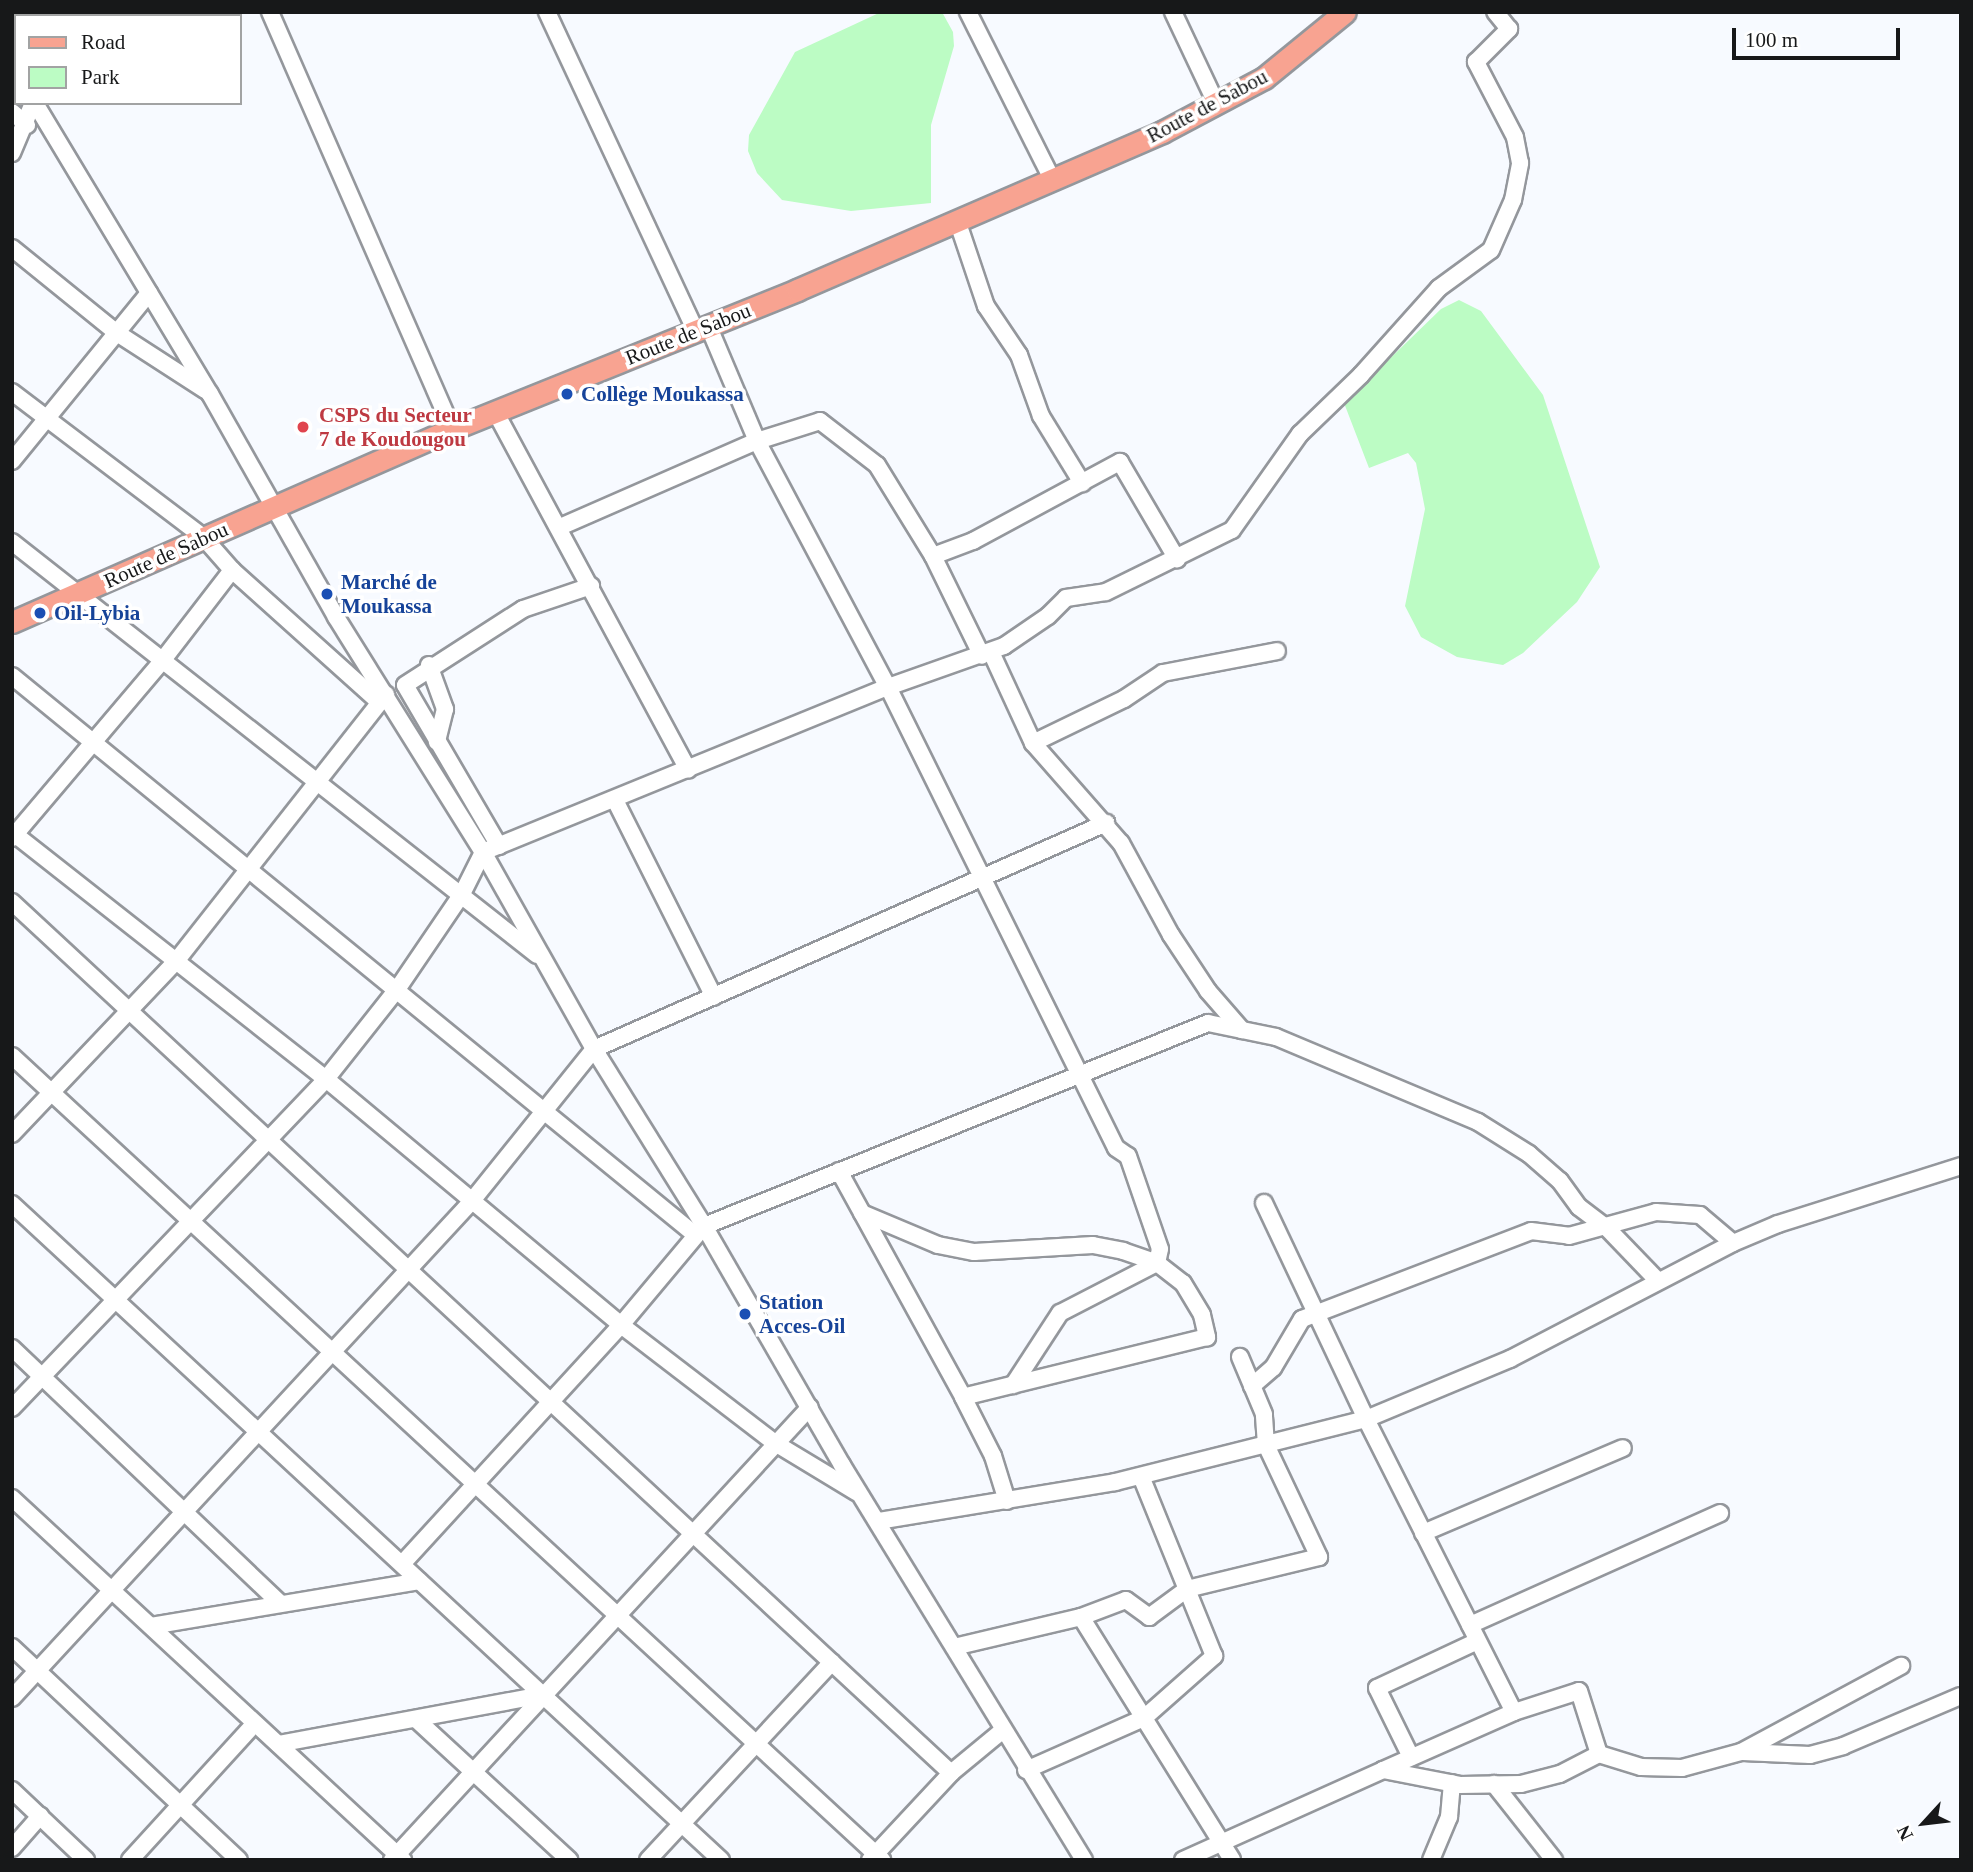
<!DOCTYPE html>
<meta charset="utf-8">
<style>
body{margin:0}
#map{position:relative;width:1973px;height:1872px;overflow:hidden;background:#f7faff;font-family:Georgia,serif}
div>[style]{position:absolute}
.green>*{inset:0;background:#bcfcc4}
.roads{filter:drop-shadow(2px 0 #94979c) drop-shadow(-2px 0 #94979c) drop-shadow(0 2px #94979c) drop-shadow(0 -2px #94979c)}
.minor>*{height:16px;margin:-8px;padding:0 8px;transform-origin:8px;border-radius:8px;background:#fff}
.major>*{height:21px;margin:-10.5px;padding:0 10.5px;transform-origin:10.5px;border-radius:10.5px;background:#f8a391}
.dots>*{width:19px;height:19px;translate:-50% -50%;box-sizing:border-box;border:4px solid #fff;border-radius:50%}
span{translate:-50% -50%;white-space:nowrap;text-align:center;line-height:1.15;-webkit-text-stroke:7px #fff;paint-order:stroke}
.street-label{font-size:21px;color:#171819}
.transit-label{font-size:21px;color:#164399;font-weight:700}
.left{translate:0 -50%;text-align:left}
.health-label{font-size:21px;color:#be3a42;font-weight:700}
.frame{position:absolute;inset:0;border:14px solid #171819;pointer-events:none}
.legend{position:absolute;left:14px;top:14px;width:228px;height:91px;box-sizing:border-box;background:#fff;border:2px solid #a2a3a3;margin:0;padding:9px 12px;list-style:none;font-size:21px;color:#171819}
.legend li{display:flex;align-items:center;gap:14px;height:35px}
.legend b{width:35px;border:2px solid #a2a3a3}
.north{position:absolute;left:1889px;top:1788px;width:70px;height:70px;-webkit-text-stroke:5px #fff;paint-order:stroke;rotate:243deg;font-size:19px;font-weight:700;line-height:28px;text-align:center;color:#171819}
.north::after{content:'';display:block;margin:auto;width:24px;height:32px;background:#171819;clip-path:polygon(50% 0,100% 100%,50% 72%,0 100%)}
.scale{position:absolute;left:1732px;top:28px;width:168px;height:32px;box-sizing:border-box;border:4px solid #171819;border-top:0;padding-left:9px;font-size:21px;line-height:24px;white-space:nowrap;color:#171819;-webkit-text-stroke:5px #fff;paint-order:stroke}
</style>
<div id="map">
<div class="green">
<i style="clip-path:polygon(881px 12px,942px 12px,953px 32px,954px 46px,931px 125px,931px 203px,851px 211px,782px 200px,757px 173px,748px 151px,749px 135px,795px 52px)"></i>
<i style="clip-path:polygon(1459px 300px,1481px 311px,1543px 395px,1600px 567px,1577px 602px,1523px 653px,1503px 665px,1457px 657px,1421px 637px,1405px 606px,1425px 509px,1416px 463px,1408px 453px,1369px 468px,1344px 403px,1441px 309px)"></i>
</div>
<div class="roads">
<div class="minor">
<i style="left:270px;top:12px;width:455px;rotate:66.4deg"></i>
<i style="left:547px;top:12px;width:352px;rotate:65deg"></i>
<i style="left:968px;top:12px;width:189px;rotate:63.3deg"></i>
<i style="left:1173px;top:12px;width:103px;rotate:64.7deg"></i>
<i style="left:12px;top:66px;width:7px;rotate:56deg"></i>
<i style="left:35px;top:103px;width:340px;rotate:59deg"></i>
<i style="left:210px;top:394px;width:256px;rotate:60.5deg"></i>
<i style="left:336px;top:617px;width:277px;rotate:58deg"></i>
<i style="left:483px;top:852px;width:226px;rotate:60.6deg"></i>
<i style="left:594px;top:1049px;width:208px;rotate:58.1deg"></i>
<i style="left:704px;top:1226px;width:276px;rotate:60deg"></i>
<i style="left:842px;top:1465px;width:463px;rotate:58.5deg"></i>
<i style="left:12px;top:112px;width:20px;rotate:41deg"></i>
<i style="left:12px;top:153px;width:54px;rotate:-67.2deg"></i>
<i style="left:957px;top:220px;width:91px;rotate:71.4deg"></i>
<i style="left:986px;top:306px;width:59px;rotate:56deg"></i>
<i style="left:1019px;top:355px;width:65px;rotate:70.2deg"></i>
<i style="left:1041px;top:416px;width:79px;rotate:58.5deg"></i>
<i style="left:12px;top:248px;width:135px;rotate:39deg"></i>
<i style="left:117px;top:333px;width:105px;rotate:32.9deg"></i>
<i style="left:708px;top:325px;width:126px;rotate:67.1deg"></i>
<i style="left:757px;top:441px;width:279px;rotate:62deg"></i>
<i style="left:888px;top:687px;width:514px;rotate:63.68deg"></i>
<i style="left:1116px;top:1148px;width:14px;rotate:34deg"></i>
<i style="left:1128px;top:1156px;width:98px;rotate:71deg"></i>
<i style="left:1160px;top:1249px;width:14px;rotate:102deg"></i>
<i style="left:1157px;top:1263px;width:109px;rotate:152.7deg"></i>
<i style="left:1060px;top:1313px;width:86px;rotate:123.1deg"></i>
<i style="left:12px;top:392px;width:241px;rotate:37.2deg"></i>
<i style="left:204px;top:538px;width:43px;rotate:48.8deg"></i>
<i style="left:232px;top:570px;width:195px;rotate:41.9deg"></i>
<i style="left:496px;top:413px;width:405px;rotate:61.7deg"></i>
<i style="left:12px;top:461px;width:217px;rotate:-50.8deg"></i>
<i style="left:560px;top:527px;width:215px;rotate:-23.6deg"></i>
<i style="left:757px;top:441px;width:66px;rotate:-17.6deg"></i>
<i style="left:820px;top:421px;width:72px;rotate:37.7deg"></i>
<i style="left:877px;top:465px;width:107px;rotate:58.4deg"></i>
<i style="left:933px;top:556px;width:111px;rotate:63.9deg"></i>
<i style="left:12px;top:542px;width:668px;rotate:38.19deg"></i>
<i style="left:933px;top:556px;width:43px;rotate:-20.6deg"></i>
<i style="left:973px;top:541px;width:167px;rotate:-28.3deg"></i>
<i style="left:1120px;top:462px;width:113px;rotate:59.6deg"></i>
<i style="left:991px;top:652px;width:100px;rotate:65.2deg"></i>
<i style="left:1033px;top:743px;width:133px;rotate:48.7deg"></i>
<i style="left:1121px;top:843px;width:105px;rotate:61.5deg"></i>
<i style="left:1171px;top:935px;width:67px;rotate:56.5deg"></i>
<i style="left:1208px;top:991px;width:52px;rotate:48.9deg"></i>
<i style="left:429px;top:665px;width:47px;rotate:70deg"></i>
<i style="left:445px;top:709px;width:34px;rotate:104deg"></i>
<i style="left:12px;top:676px;width:880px;rotate:39.28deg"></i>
<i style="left:1033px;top:743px;width:101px;rotate:-25.8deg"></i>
<i style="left:1124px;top:699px;width:47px;rotate:-33.7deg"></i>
<i style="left:1163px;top:673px;width:116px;rotate:-10.9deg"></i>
<i style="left:615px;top:800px;width:220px;rotate:63.3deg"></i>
<i style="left:12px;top:832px;width:400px;rotate:38.2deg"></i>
<i style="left:326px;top:1079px;width:384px;rotate:39.8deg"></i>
<i style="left:621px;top:1325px;width:194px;rotate:37.5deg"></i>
<i style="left:775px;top:1443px;width:95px;rotate:31.2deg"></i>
<i style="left:12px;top:838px;width:232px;rotate:-49.7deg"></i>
<i style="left:162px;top:661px;width:115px;rotate:-52.4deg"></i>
<i style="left:499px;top:846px;width:186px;rotate:-120.3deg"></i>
<i style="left:405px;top:685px;width:140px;rotate:-32.8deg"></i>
<i style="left:523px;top:609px;width:72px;rotate:-18.7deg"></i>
<i style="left:12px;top:902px;width:1281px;rotate:42.85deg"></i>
<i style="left:12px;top:1056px;width:1185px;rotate:42.74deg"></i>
<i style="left:12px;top:1134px;width:240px;rotate:-46.5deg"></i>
<i style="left:177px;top:960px;width:338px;rotate:-51.8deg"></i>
<i style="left:839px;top:1171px;width:258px;rotate:61.2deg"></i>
<i style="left:963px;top:1397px;width:66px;rotate:63deg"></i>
<i style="left:993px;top:1456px;width:47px;rotate:72.7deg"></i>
<i style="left:1264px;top:1203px;width:239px;rotate:64.7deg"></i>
<i style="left:1366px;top:1419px;width:328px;rotate:63.2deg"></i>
<i style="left:12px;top:1204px;width:966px;rotate:42.78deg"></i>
<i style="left:862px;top:1213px;width:82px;rotate:22.8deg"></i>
<i style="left:938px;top:1245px;width:37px;rotate:11deg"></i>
<i style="left:974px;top:1252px;width:119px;rotate:-3.4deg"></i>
<i style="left:1093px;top:1245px;width:31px;rotate:11deg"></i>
<i style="left:1123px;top:1251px;width:36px;rotate:19deg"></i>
<i style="left:1157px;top:1263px;width:33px;rotate:38deg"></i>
<i style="left:1183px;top:1283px;width:37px;rotate:59deg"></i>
<i style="left:1202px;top:1315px;width:23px;rotate:77deg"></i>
<i style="left:1207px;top:1337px;width:251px;rotate:166.2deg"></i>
<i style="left:12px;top:1348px;width:371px;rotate:43.6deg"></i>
<i style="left:1252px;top:1386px;width:28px;rotate:-41deg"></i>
<i style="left:1273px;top:1368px;width:57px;rotate:-59.4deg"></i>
<i style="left:1302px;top:1319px;width:245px;rotate:-21deg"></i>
<i style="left:1531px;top:1231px;width:38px;rotate:7deg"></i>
<i style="left:1569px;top:1236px;width:90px;rotate:-15.4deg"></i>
<i style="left:1656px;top:1212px;width:44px;rotate:3.9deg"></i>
<i style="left:1700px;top:1215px;width:43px;rotate:40.3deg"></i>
<i style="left:12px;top:1408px;width:455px;rotate:-46.3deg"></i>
<i style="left:326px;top:1079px;width:116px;rotate:-51.6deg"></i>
<i style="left:398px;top:988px;width:114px;rotate:-55.8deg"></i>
<i style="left:462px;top:894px;width:47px;rotate:-63.4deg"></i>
<i style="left:483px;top:852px;width:437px;rotate:-22.2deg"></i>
<i style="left:888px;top:687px;width:123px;rotate:-19.5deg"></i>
<i style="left:1004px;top:646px;width:53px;rotate:-34.3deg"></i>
<i style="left:1048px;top:616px;width:25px;rotate:-45deg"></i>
<i style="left:1066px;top:598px;width:40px;rotate:-8.5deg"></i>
<i style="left:1106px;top:592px;width:140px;rotate:-26.2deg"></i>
<i style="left:1232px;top:530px;width:118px;rotate:-54.7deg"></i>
<i style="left:1300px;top:434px;width:85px;rotate:-44deg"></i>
<i style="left:1361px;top:375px;width:117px;rotate:-48.1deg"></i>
<i style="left:1439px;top:288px;width:64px;rotate:-36.2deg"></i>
<i style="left:1491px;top:250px;width:55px;rotate:-66.3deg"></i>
<i style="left:1513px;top:200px;width:38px;rotate:-79deg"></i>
<i style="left:1520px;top:163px;width:26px;rotate:-101deg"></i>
<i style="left:1515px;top:137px;width:85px;rotate:-117.5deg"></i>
<i style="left:1476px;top:62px;width:47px;rotate:-45deg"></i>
<i style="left:1509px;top:29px;width:22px;rotate:-129deg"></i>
<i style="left:12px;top:1498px;width:533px;rotate:42.79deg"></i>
<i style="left:878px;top:1521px;width:240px;rotate:-9.3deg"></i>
<i style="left:1115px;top:1482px;width:259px;rotate:-14.1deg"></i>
<i style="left:1366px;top:1419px;width:156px;rotate:-22.6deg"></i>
<i style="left:1510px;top:1359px;width:251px;rotate:-27.5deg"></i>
<i style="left:1733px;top:1243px;width:49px;rotate:-22.9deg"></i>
<i style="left:1778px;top:1224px;width:192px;rotate:-17.6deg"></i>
<i style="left:1423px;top:1533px;width:217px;rotate:-23deg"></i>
<i style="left:402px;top:1564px;width:324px;rotate:-47.5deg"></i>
<i style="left:621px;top:1325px;width:129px;rotate:-50deg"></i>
<i style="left:704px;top:1226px;width:543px;rotate:-21.94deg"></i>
<i style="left:1208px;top:1023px;width:69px;rotate:11.6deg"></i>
<i style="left:1276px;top:1037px;width:219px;rotate:22.8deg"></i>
<i style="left:1478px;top:1122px;width:60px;rotate:32.1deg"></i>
<i style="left:1529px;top:1154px;width:41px;rotate:41.1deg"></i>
<i style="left:1560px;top:1181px;width:32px;rotate:54deg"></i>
<i style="left:1579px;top:1207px;width:35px;rotate:37deg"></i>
<i style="left:1607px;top:1228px;width:72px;rotate:46.1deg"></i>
<i style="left:1081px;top:1617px;width:286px;rotate:58.1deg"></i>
<i style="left:1470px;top:1625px;width:274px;rotate:-24.1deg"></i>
<i style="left:151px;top:1626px;width:272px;rotate:-9.5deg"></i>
<i style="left:12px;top:1647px;width:311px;rotate:43.2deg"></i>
<i style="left:954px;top:1647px;width:130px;rotate:-13.3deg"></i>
<i style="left:1081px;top:1617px;width:48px;rotate:-20.7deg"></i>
<i style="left:1126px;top:1600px;width:29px;rotate:36deg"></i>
<i style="left:1149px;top:1617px;width:47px;rotate:-36.4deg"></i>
<i style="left:1187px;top:1589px;width:136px;rotate:-13.6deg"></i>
<i style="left:1319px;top:1557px;width:124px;rotate:-115.3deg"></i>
<i style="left:1266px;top:1445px;width:31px;rotate:-94deg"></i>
<i style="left:1264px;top:1414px;width:62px;rotate:-112.8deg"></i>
<i style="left:12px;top:1698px;width:676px;rotate:-47.22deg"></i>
<i style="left:471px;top:1202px;width:196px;rotate:-51.2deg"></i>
<i style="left:594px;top:1049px;width:560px;rotate:-23.82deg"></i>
<i style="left:417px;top:1720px;width:207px;rotate:42.6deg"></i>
<i style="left:278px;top:1744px;width:269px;rotate:-10.5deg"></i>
<i style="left:1743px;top:1752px;width:67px;rotate:2.6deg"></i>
<i style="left:1810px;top:1755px;width:34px;rotate:-15deg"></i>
<i style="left:1843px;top:1746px;width:128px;rotate:-23deg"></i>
<i style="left:1411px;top:1757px;width:77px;rotate:-116.2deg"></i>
<i style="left:1377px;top:1688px;width:111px;rotate:-25deg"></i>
<i style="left:1026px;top:1770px;width:129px;rotate:-23.8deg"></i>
<i style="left:1144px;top:1718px;width:94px;rotate:-41.5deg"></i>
<i style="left:1214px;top:1656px;width:194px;rotate:-112.1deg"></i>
<i style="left:1383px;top:1770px;width:143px;rotate:-23.9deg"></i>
<i style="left:1514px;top:1712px;width:68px;rotate:-17.9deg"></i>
<i style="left:1579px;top:1691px;width:66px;rotate:72.4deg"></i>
<i style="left:1599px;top:1754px;width:44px;rotate:17.2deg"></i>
<i style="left:1641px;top:1767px;width:41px;rotate:1.4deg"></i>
<i style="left:1682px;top:1768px;width:61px;rotate:-15.2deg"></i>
<i style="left:1741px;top:1752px;width:182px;rotate:-28.3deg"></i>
<i style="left:1494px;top:1784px;width:97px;rotate:51.7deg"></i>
<i style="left:12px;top:1790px;width:102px;rotate:43.4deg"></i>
<i style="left:12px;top:1848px;width:43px;rotate:-48.8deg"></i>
<i style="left:130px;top:1860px;width:185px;rotate:-47.6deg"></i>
<i style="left:392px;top:1860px;width:616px;rotate:-47.3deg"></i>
<i style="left:648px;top:1860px;width:270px;rotate:-47.1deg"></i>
<i style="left:870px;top:1860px;width:119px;rotate:-47deg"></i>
<i style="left:951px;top:1773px;width:66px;rotate:-39.5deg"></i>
<i style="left:1183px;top:1860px;width:219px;rotate:-24.2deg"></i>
<i style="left:1383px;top:1770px;width:78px;rotate:11deg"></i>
<i style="left:1460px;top:1785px;width:61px;rotate:-0.9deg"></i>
<i style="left:1521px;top:1784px;width:40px;rotate:-14.4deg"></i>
<i style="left:1560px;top:1774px;width:44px;rotate:-27.1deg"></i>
<i style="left:1431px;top:1860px;width:47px;rotate:-67.3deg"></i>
<i style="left:1449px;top:1817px;width:34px;rotate:-85deg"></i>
</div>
<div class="major">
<i style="left:12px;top:622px;width:480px;rotate:-23.7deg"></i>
<i style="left:452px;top:429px;width:372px;rotate:-21.9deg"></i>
<i style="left:797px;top:290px;width:398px;rotate:-23.4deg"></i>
<i style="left:1162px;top:132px;width:115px;rotate:-27.9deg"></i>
<i style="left:1264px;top:78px;width:104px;rotate:-39.2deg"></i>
</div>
</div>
<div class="dots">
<i style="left:567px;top:394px;background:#1a4fb4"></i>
<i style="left:303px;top:427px;background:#e0444e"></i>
<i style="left:327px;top:594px;background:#1a4fb4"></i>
<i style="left:40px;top:613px;background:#1a4fb4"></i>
<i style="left:745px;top:1314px;background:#1a4fb4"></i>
</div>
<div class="street-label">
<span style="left:1207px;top:106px;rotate:-28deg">Route de Sabou</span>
<span style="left:688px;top:334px;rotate:-22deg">Route de Sabou</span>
<span style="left:166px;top:555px;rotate:-24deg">Route de Sabou</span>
</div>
<div class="transit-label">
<span class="left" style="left:581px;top:394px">Collège Moukassa</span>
<span class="left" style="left:341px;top:594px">Marché de<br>Moukassa</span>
<span class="left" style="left:54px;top:613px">Oil-Lybia</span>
<span class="left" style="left:759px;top:1314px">Station<br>Acces-Oil</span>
</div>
<div class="health-label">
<span class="left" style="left:319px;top:427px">CSPS du Secteur<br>7 de Koudougou</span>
</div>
<div class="frame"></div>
<ul class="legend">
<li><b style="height:9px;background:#f8a391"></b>Road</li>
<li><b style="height:19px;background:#bcfcc4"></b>Park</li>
</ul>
<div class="north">N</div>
<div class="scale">100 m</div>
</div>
